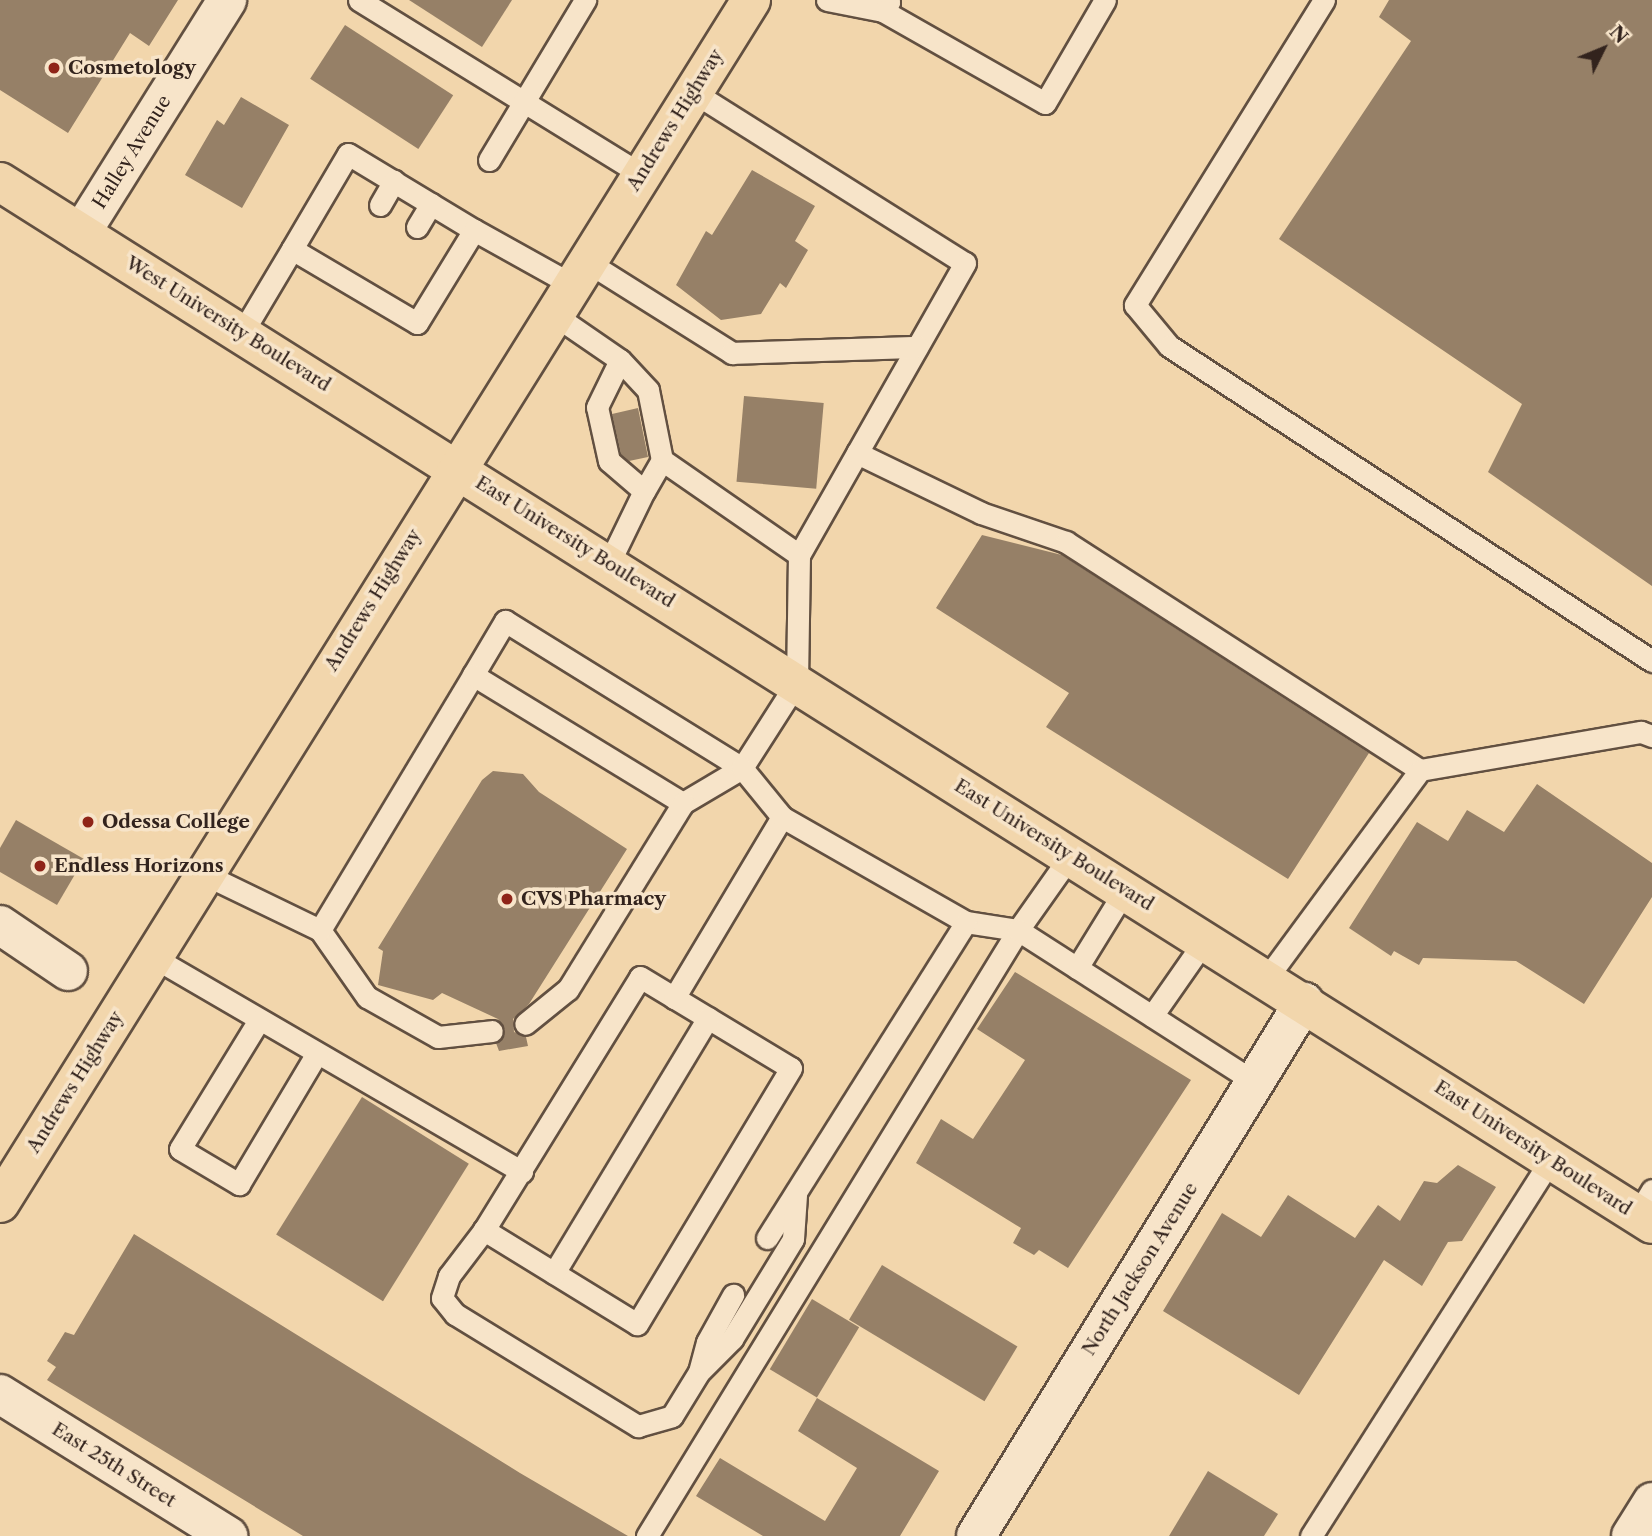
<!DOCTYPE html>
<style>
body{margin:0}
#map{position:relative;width:1652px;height:1536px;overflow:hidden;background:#f2d6ac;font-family:"Libre Caslon Text",serif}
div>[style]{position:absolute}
.building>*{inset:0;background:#968067;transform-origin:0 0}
.roads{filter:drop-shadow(2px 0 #625041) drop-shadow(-2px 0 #625041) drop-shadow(0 2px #625041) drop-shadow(0 -2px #625041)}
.service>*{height:21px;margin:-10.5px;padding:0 10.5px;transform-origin:10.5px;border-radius:10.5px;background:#f7e4c9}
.minor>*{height:38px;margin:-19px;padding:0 19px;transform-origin:19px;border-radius:19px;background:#f7e4c9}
.primary>*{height:38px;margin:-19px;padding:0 19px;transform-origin:19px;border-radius:19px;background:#f2d6ac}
.dots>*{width:19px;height:19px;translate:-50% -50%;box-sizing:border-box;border:4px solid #f7e4c9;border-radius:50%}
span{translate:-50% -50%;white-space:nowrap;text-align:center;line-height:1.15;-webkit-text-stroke:7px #f7e4c9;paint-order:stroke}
.poi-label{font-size:19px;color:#32231d;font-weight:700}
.left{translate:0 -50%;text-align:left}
.street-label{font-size:19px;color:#32231d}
.north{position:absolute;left:1568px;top:14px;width:70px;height:70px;-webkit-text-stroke:5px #f7e4c9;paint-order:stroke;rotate:47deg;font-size:19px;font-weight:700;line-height:28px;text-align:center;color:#32231d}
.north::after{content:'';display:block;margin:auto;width:24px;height:32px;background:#32231d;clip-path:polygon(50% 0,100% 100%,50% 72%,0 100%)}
</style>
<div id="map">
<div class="building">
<i style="clip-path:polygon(0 0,178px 0,149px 46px,130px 33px,68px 133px,0 90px)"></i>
<i style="clip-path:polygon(409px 0,512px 0,482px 47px)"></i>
<i style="clip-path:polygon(1389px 0,1652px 0,1652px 586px,1488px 472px,1522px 404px,1279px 239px,1411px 41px,1379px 17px)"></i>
<i style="left:345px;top:25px;width:129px;height:64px;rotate:33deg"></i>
<i style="clip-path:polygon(241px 97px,289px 125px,242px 208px,185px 175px,217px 120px,224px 125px)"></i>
<i style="clip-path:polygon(752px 170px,815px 206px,795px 241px,808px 250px,786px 288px,780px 283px,761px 314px,721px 320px,676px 285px,706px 231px,712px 235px)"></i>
<i style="left:744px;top:396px;width:80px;height:86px;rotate:5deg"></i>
<i style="clip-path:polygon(638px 408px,648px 457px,629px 461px,621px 454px,612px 414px)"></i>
<i style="clip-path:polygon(982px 535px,1062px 555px,1369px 753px,1288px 879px,1046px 727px,1069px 693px,936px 608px)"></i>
<i style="clip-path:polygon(493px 771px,523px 774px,539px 792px,627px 849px,529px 1004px,513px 1019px,514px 1032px,526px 1037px,528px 1046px,499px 1051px,496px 1043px,505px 1030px,498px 1019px,442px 993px,433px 1000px,378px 985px,383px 951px,378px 948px,482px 780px)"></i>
<i style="clip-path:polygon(1537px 784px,1652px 863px,1652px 897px,1584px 1004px,1516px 961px,1423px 958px,1419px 965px,1394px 951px,1391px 956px,1349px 928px,1417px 822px,1448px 841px,1467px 810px,1504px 832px)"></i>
<i style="clip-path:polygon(16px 820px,84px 859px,57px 905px,0 872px,0 848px)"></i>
<i style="clip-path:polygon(1015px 972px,1191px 1080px,1068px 1268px,1039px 1250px,1034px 1255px,1013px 1243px,1021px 1228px,916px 1163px,941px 1119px,973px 1139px,1025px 1060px,977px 1029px)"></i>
<i style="left:362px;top:1097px;width:126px;height:162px;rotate:32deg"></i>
<i style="clip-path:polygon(1458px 1165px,1496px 1187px,1462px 1241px,1448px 1242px,1422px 1286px,1384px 1260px,1299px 1395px,1163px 1311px,1222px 1213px,1261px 1237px,1288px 1195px,1355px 1238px,1378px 1205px,1400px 1221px,1424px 1181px,1437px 1183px)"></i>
<i style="clip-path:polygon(134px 1234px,520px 1473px,628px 1536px,303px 1536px,47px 1380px,56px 1367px,47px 1361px,65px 1332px,74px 1335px)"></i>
<i style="left:882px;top:1265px;width:158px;height:64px;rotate:31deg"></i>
<i style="left:812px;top:1299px;width:55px;height:82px;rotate:31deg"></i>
<i style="clip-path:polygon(817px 1398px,939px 1471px,900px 1536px,763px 1536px,696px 1496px,720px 1458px,825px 1521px,857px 1468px,798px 1431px)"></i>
<i style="clip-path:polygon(1208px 1471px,1278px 1514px,1264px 1536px,1169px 1536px)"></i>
</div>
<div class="roads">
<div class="service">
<i style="left:359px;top:0;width:331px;rotate:31.7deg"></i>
<i style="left:827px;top:0;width:57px;rotate:11.1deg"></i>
<i style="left:883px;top:11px;width:11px;rotate:-56deg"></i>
<i style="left:1324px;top:0;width:359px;rotate:121.8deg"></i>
<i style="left:1135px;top:305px;width:53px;rotate:50.3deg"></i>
<i style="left:1169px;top:346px;width:577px;rotate:33.11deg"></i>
<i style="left:883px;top:11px;width:186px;rotate:29.6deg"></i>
<i style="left:1045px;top:103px;width:119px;rotate:-59.8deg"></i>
<i style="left:693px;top:92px;width:321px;rotate:32.2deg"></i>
<i style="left:965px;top:263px;width:336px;rotate:119.6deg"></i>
<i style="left:348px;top:154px;width:147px;rotate:31.1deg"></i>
<i style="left:474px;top:230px;width:109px;rotate:121.5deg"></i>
<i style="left:417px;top:323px;width:145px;rotate:-149.4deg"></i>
<i style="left:292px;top:249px;width:110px;rotate:-59.5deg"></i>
<i style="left:489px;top:160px;width:187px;rotate:-59deg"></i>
<i style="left:380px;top:205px;width:28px;rotate:-60deg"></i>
<i style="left:417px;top:227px;width:27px;rotate:-59deg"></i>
<i style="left:474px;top:230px;width:111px;rotate:29.1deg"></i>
<i style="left:586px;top:261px;width:173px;rotate:32.2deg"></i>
<i style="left:732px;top:353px;width:185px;rotate:-1.9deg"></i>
<i style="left:553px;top:314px;width:81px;rotate:34.5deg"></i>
<i style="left:620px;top:360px;width:41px;rotate:47deg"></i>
<i style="left:648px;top:390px;width:71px;rotate:78.7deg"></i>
<i style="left:662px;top:460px;width:36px;rotate:120deg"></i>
<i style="left:242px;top:333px;width:98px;rotate:-59.2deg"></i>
<i style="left:857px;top:453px;width:138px;rotate:25.8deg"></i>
<i style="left:981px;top:513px;width:90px;rotate:18.8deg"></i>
<i style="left:1066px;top:542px;width:421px;rotate:32.8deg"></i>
<i style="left:1420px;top:770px;width:224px;rotate:-9.8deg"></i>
<i style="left:1641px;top:732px;width:12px;rotate:20deg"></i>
<i style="left:662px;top:460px;width:167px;rotate:34.7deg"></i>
<i style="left:799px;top:555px;width:127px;rotate:90.9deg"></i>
<i style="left:797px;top:682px;width:102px;rotate:122.6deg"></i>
<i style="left:742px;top:768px;width:69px;rotate:149.3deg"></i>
<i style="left:609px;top:563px;width:80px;rotate:-64.1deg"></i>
<i style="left:644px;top:491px;width:46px;rotate:-139.4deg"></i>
<i style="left:609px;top:461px;width:55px;rotate:-102.5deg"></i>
<i style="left:597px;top:407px;width:52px;rotate:-63.9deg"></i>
<i style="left:473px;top:675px;width:63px;rotate:-59.3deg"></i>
<i style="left:505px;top:621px;width:279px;rotate:31.8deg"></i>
<i style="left:742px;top:768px;width:63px;rotate:50.8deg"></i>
<i style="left:204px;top:874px;width:129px;rotate:25.8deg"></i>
<i style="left:320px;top:930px;width:82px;rotate:55deg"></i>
<i style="left:367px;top:997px;width:81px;rotate:29.4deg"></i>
<i style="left:438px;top:1037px;width:54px;rotate:-6.3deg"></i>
<i style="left:320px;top:930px;width:297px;rotate:-59deg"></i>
<i style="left:473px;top:675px;width:246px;rotate:31.4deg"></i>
<i style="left:683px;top:803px;width:219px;rotate:121.7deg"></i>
<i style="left:568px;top:989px;width:55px;rotate:140.9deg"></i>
<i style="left:153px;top:957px;width:427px;rotate:30.2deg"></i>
<i style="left:1077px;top:968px;width:92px;rotate:-58.4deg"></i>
<i style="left:640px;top:977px;width:176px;rotate:31.1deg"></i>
<i style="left:791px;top:1068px;width:299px;rotate:121deg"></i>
<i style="left:637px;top:1324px;width:180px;rotate:-148.4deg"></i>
<i style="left:484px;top:1230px;width:297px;rotate:-58.3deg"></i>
<i style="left:1266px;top:979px;width:260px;rotate:-53.6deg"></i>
<i style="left:674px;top:998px;width:211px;rotate:-59.2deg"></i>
<i style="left:782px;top:817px;width:212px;rotate:29.7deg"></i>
<i style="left:966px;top:922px;width:53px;rotate:8.7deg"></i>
<i style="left:1018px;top:930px;width:92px;rotate:-54.8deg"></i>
<i style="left:1152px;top:1016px;width:93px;rotate:-55.1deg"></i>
<i style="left:259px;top:1020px;width:151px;rotate:121.5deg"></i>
<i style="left:180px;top:1149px;width:69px;rotate:30.7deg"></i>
<i style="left:239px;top:1184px;width:152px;rotate:-59.2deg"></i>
<i style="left:1637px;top:1215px;width:29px;rotate:-59deg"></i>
<i style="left:484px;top:1230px;width:58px;rotate:127.3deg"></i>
<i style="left:449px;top:1276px;width:23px;rotate:108deg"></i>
<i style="left:442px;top:1298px;width:21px;rotate:51deg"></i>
<i style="left:455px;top:1314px;width:215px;rotate:31.5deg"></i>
<i style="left:638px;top:1426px;width:35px;rotate:-16deg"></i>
<i style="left:672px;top:1416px;width:52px;rotate:-58.5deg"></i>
<i style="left:699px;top:1372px;width:31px;rotate:-75deg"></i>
<i style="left:707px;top:1342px;width:54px;rotate:-61deg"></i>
<i style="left:767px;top:1238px;width:373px;rotate:-57.8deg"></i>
<i style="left:554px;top:1273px;width:298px;rotate:-58.9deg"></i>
<i style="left:701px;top:1370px;width:44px;rotate:-45deg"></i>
<i style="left:732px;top:1339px;width:117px;rotate:-58.6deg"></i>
<i style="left:793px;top:1239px;width:44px;rotate:-86.1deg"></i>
<i style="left:647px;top:1536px;width:711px;rotate:-58.52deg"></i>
<i style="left:1018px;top:930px;width:282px;rotate:32.7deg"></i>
<i style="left:1311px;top:1536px;width:447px;rotate:-57.5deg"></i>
</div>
<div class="minor">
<i style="left:81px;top:233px;width:275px;rotate:-57.9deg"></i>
<i style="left:0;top:925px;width:82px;rotate:34.1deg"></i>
<i style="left:0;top:1394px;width:269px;rotate:31.9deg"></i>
<i style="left:976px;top:1536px;width:627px;rotate:-58.44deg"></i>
<i style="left:1631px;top:1536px;width:40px;rotate:-58deg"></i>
</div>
<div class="primary">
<i style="left:0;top:182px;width:1953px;rotate:32.24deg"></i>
<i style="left:0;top:1203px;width:1418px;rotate:-58.02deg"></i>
</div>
</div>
<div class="dots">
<i style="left:54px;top:68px;background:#8f2418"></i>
<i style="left:88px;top:822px;background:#8f2418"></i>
<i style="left:40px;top:866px;background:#8f2418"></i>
<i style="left:507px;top:899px;background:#8f2418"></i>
</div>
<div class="poi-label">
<span class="left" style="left:68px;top:68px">Cosmetology</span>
<span class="left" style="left:102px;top:822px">Odessa College</span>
<span class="left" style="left:54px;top:866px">Endless Horizons</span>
<span class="left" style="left:521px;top:899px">CVS Pharmacy</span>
</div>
<div class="street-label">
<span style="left:675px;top:120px;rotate:-58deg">Andrews Highway</span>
<span style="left:132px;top:152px;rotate:-58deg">Halley Avenue</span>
<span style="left:228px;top:324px;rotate:32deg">West University Boulevard</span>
<span style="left:575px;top:542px;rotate:32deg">East University Boulevard</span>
<span style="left:373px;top:600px;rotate:-58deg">Andrews Highway</span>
<span style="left:1054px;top:845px;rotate:32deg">East University Boulevard</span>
<span style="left:75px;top:1082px;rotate:-58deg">Andrews Highway</span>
<span style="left:1533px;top:1148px;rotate:33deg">East University Boulevard</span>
<span style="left:1140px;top:1269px;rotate:-58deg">North Jackson Avenue</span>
<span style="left:114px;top:1465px;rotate:32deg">East 25th Street</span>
</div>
<div class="north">N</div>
</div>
